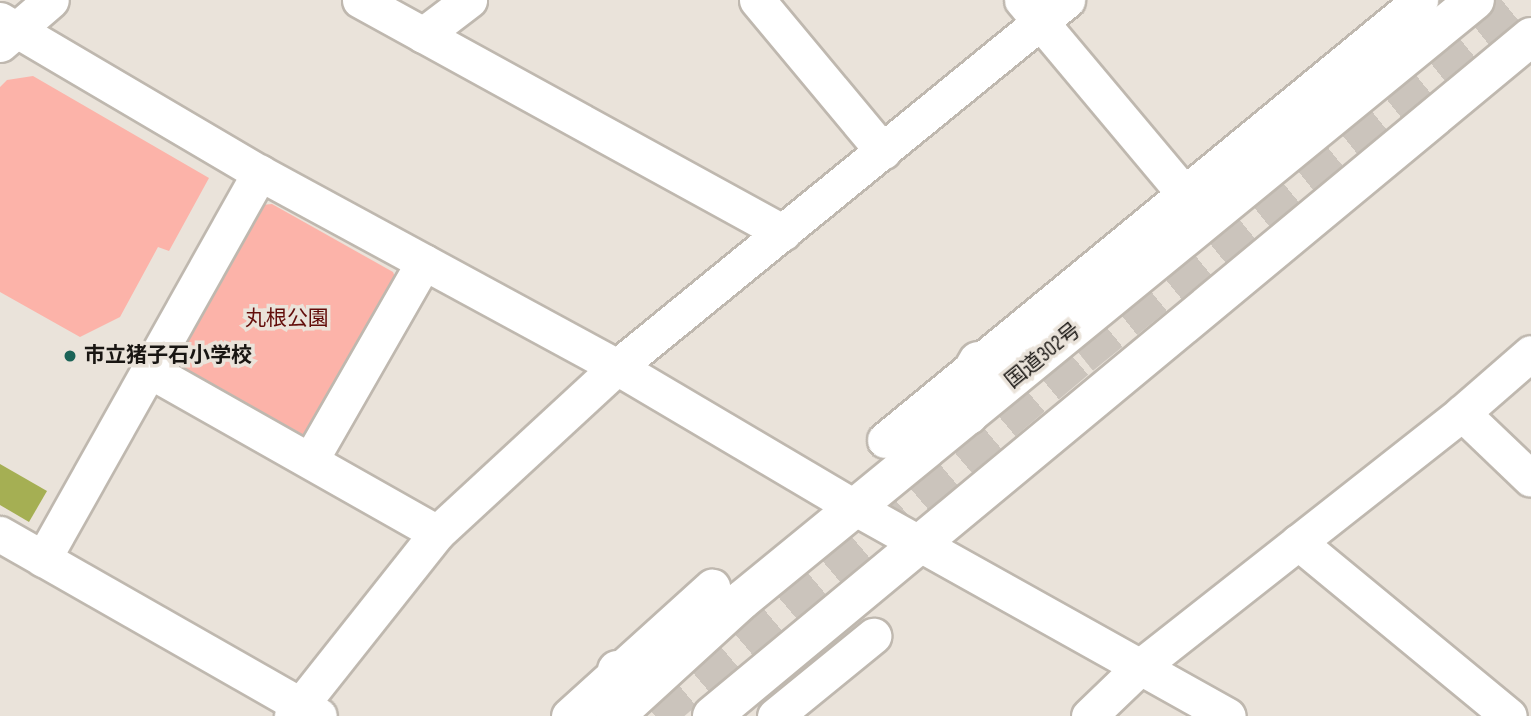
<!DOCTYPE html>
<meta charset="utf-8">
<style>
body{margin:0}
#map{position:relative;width:1531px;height:716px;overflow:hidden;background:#eae3da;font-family:"Sofia Sans Condensed","Noto Sans JP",sans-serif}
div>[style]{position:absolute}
.green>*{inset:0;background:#fcb3a9}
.water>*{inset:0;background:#a5af53}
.highway-tunnel>*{height:38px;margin-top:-19px;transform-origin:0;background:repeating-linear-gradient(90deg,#cbc4bc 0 38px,transparent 0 57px)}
.roads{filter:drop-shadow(2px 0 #bfb8af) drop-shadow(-2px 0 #bfb8af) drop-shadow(0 2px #bfb8af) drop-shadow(0 -2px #bfb8af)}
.minor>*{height:35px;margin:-17.5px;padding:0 17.5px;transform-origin:17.5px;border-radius:17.5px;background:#fff}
.highway>*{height:38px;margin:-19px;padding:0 19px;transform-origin:19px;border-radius:19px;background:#fff}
.dots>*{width:19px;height:19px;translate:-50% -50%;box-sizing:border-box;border:4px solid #eae3da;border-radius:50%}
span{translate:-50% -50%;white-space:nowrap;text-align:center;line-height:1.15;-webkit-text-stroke:7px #eae3da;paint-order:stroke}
.park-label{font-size:21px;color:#630d0a}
.poi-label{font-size:21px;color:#191613;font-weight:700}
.left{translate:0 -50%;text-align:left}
.street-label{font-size:21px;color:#191613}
</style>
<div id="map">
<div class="green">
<i style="clip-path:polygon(33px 76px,209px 178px,169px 251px,158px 247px,120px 317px,80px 337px,0 292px,0 87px,7px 80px)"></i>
<i style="clip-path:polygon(272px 204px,393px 272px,398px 284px,311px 437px,301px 439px,170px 362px,261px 205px)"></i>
</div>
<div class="water">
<i style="clip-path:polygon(0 464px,47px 491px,29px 522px,0 505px)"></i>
</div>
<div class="highway-tunnel">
<i style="left:655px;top:716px;width:558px;rotate:-40.2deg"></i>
<i style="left:1081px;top:356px;width:566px;rotate:-38.98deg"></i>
</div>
<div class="roads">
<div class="minor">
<i style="left:360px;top:0;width:483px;rotate:28.8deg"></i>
<i style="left:757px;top:0;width:197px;rotate:50.2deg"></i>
<i style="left:1022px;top:0;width:249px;rotate:50deg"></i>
<i style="left:0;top:20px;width:302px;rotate:30.5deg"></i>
<i style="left:260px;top:173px;width:406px;rotate:28.5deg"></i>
<i style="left:617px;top:367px;width:275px;rotate:30.6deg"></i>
<i style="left:854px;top:507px;width:428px;rotate:29.2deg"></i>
<i style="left:423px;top:35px;width:58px;rotate:-37.3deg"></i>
<i style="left:0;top:44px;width:67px;rotate:-40.8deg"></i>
<i style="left:149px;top:370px;width:331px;rotate:29.5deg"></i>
<i style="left:1462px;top:413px;width:95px;rotate:43.7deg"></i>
<i style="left:885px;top:440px;width:693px;rotate:-39.43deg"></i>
<i style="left:311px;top:459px;width:227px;rotate:-60.2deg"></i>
<i style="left:0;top:534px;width:367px;rotate:29.7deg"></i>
<i style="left:1298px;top:542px;width:273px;rotate:39.5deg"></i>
<i style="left:43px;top:559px;width:443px;rotate:-60.7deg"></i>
<i style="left:292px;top:716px;width:233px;rotate:-51.6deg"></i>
<i style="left:437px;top:533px;width:245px;rotate:-42.7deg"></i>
<i style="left:617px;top:367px;width:581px;rotate:-39.2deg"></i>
<i style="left:569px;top:716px;width:193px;rotate:-42.1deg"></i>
<i style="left:775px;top:716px;width:127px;rotate:-39.2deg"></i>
<i style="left:1089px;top:716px;width:72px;rotate:-43.9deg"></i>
<i style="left:1141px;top:666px;width:409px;rotate:-38.2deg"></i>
<i style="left:1462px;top:413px;width:91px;rotate:-41deg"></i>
</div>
<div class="highway">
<i style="left:969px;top:415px;width:29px;rotate:-102deg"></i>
<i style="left:963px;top:387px;width:30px;rotate:-60deg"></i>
<i style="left:617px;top:670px;width:43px;rotate:4deg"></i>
<i style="left:615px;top:716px;width:172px;rotate:-42.4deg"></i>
<i style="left:742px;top:600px;width:947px;rotate:-39.3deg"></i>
<i style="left:712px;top:716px;width:1064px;rotate:-39.66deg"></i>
</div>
</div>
<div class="dots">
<i style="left:70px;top:356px;background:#1b6357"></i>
</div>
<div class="park-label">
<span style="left:287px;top:319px">丸根公園</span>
</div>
<div class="poi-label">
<span class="left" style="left:84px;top:356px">市立猪子石小学校</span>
</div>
<div class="street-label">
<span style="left:1043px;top:356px;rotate:-39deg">国道302号</span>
</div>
</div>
